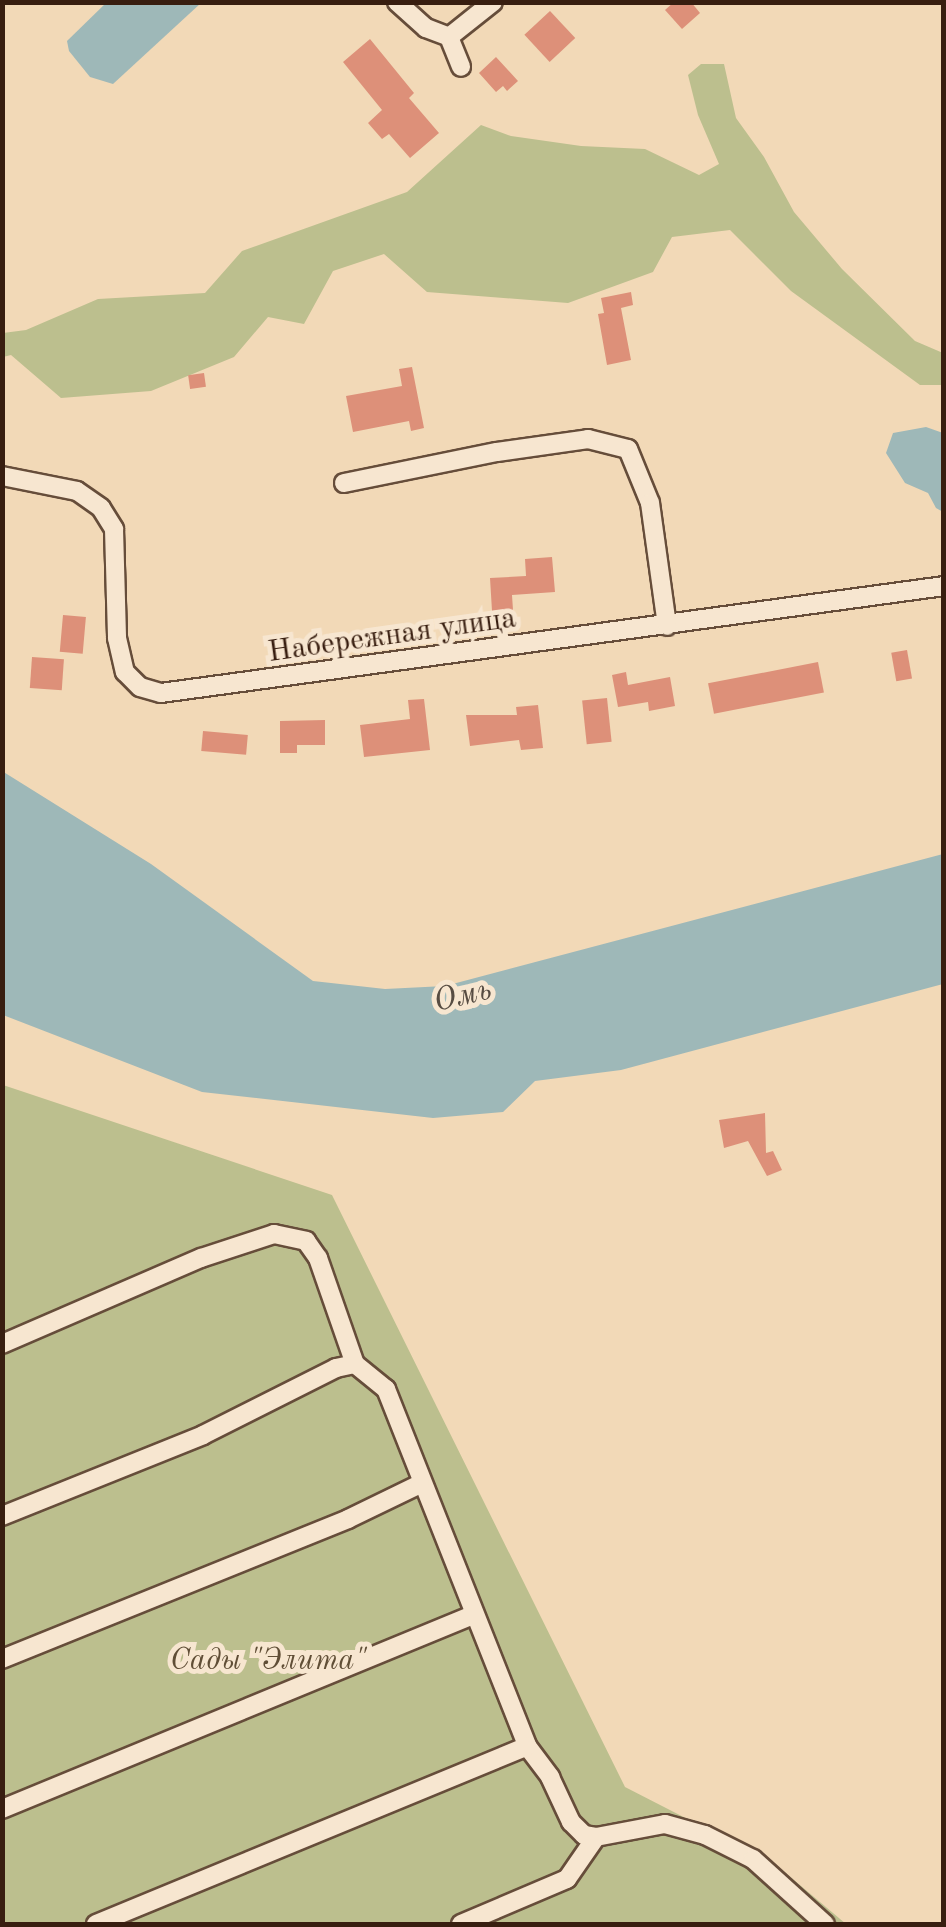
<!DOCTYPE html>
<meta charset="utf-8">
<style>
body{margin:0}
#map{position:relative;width:946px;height:1927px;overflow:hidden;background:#f2d9b7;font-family:"Old Standard TT",serif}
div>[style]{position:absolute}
.green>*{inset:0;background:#bcbf8e}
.water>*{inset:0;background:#9eb8b8}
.building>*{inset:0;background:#dd9079;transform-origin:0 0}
.roads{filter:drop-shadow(2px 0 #664d3a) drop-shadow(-2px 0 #664d3a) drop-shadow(0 2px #664d3a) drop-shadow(0 -2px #664d3a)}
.minor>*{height:18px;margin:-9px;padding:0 9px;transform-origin:9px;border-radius:9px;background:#f7e6d0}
span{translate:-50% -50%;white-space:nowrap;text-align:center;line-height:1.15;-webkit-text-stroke:10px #f7e6d0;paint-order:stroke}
.street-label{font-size:30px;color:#381e10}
.park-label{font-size:30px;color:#604e36;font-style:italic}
.water-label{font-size:32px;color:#574c42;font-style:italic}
.frame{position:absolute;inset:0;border:5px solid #381e10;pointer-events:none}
</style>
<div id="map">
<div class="green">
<i style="clip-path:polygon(701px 64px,724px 64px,736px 118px,764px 157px,794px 212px,842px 269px,915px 341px,943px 353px,943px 385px,920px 385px,791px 291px,730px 230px,672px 237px,653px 272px,568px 303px,427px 292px,384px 254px,333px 271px,304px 324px,268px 317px,234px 357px,151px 391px,61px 398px,11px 355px,3px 357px,3px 333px,26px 330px,98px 299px,205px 293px,242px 251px,407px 192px,481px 125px,511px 136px,581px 146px,645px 149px,699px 175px,719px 164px,698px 115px,688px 75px)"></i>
<i style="clip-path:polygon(3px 1085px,332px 1195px,625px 1787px,775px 1864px,846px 1924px,3px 1924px)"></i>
</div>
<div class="water">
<i style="clip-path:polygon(107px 2px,201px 2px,201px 3px,113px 84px,90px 77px,69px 51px,67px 41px)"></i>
<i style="clip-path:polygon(926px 427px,943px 433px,943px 512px,936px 508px,928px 493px,905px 483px,886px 453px,893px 433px)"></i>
<i style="clip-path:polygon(2px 771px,151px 864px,313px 981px,385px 989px,445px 986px,943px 854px,943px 984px,621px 1070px,535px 1081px,503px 1112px,433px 1118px,202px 1092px,3px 1015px)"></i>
</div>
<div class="building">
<i style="clip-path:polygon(674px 2px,691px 2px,700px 13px,682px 29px,665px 10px)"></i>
<i style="left:550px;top:11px;width:37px;height:35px;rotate:47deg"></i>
<i style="clip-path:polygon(370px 39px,414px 93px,409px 98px,439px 133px,410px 158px,389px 134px,382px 139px,368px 123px,382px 110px,343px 62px)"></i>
<i style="clip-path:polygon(496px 57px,518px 81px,507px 91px,503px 86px,496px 92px,479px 73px)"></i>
<i style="clip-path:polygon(631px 292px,633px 305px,621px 308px,631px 360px,607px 365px,598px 314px,604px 313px,601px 298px)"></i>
<i style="clip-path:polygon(412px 367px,424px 428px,411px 431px,409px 421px,353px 432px,346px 396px,402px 386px,399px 369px)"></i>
<i style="left:204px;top:373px;width:14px;height:16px;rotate:82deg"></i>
<i style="clip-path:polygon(552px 557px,555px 592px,512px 595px,513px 610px,492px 611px,490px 578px,526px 576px,525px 559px)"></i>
<i style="left:63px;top:615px;width:23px;height:37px;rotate:5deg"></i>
<i style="left:907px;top:650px;width:29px;height:16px;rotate:80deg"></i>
<i style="left:32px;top:657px;width:32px;height:31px;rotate:4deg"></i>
<i style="left:818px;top:662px;width:31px;height:112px;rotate:79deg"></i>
<i style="clip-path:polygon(626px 672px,628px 685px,670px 677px,675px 706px,649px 711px,648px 702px,618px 707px,612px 675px)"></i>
<i style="left:607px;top:698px;width:44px;height:25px;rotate:84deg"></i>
<i style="clip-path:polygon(424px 699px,430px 750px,364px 757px,360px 725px,410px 719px,408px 700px)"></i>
<i style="clip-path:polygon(538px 705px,543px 748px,521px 750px,519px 740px,470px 746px,466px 715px,517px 715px,516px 707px)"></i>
<i style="clip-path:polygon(325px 720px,325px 745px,297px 745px,297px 753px,280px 753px,280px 721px)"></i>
<i style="left:203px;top:731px;width:45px;height:20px;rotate:5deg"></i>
<i style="clip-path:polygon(765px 1113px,766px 1153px,773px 1151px,782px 1170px,767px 1176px,748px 1141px,724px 1148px,719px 1120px)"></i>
</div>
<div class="roads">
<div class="minor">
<i style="left:397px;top:2px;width:39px;rotate:42deg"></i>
<i style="left:426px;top:28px;width:25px;rotate:21deg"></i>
<i style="left:449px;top:37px;width:32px;rotate:68deg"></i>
<i style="left:449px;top:37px;width:56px;rotate:-38.5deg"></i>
<i style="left:2px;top:476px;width:76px;rotate:11.3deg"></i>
<i style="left:77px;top:491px;width:29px;rotate:35deg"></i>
<i style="left:101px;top:508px;width:25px;rotate:58deg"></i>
<i style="left:114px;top:529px;width:109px;rotate:88.4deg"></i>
<i style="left:117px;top:638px;width:35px;rotate:77deg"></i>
<i style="left:125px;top:672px;width:21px;rotate:45deg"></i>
<i style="left:140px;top:687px;width:22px;rotate:16deg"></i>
<i style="left:161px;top:693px;width:790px;rotate:-7.78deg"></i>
<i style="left:344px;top:483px;width:156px;rotate:-11.5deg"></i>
<i style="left:497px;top:452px;width:92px;rotate:-8.1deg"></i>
<i style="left:588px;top:439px;width:41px;rotate:14deg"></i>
<i style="left:628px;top:449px;width:58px;rotate:67.8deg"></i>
<i style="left:650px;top:503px;width:124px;rotate:82.1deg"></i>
<i style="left:2px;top:1344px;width:217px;rotate:-23.4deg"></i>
<i style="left:201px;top:1258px;width:77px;rotate:-18.2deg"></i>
<i style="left:274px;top:1234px;width:33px;rotate:12deg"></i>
<i style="left:306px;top:1241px;width:21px;rotate:55deg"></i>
<i style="left:318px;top:1258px;width:112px;rotate:70.8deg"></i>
<i style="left:2px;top:1516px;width:217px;rotate:-21.9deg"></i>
<i style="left:203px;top:1435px;width:149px;rotate:-26.7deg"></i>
<i style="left:336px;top:1368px;width:19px;rotate:-12deg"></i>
<i style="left:355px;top:1364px;width:40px;rotate:39deg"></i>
<i style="left:386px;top:1389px;width:384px;rotate:68.4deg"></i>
<i style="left:527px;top:1746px;width:39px;rotate:53deg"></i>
<i style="left:550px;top:1777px;width:50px;rotate:65deg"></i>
<i style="left:571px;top:1822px;width:18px;rotate:45deg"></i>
<i style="left:584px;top:1835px;width:12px;rotate:9deg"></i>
<i style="left:596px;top:1837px;width:70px;rotate:-10.7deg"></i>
<i style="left:665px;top:1824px;width:41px;rotate:15.4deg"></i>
<i style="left:705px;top:1835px;width:54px;rotate:26.6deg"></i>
<i style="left:753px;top:1859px;width:97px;rotate:42.1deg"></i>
<i style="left:2px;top:1659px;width:373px;rotate:-22deg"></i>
<i style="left:348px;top:1519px;width:80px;rotate:-25.9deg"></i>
<i style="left:2px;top:1809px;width:509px;rotate:-22.39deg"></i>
<i style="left:96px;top:1924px;width:466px;rotate:-22.4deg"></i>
<i style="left:461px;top:1924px;width:115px;rotate:-23deg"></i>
<i style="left:567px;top:1879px;width:51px;rotate:-55.4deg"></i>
</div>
</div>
<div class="street-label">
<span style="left:392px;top:636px;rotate:-8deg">Набережная улица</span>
</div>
<div class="park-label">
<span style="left:268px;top:1661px">Сады "Элита"</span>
</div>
<div class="water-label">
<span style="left:463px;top:997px;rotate:-13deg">Омь</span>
</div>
<div class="frame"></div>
</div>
